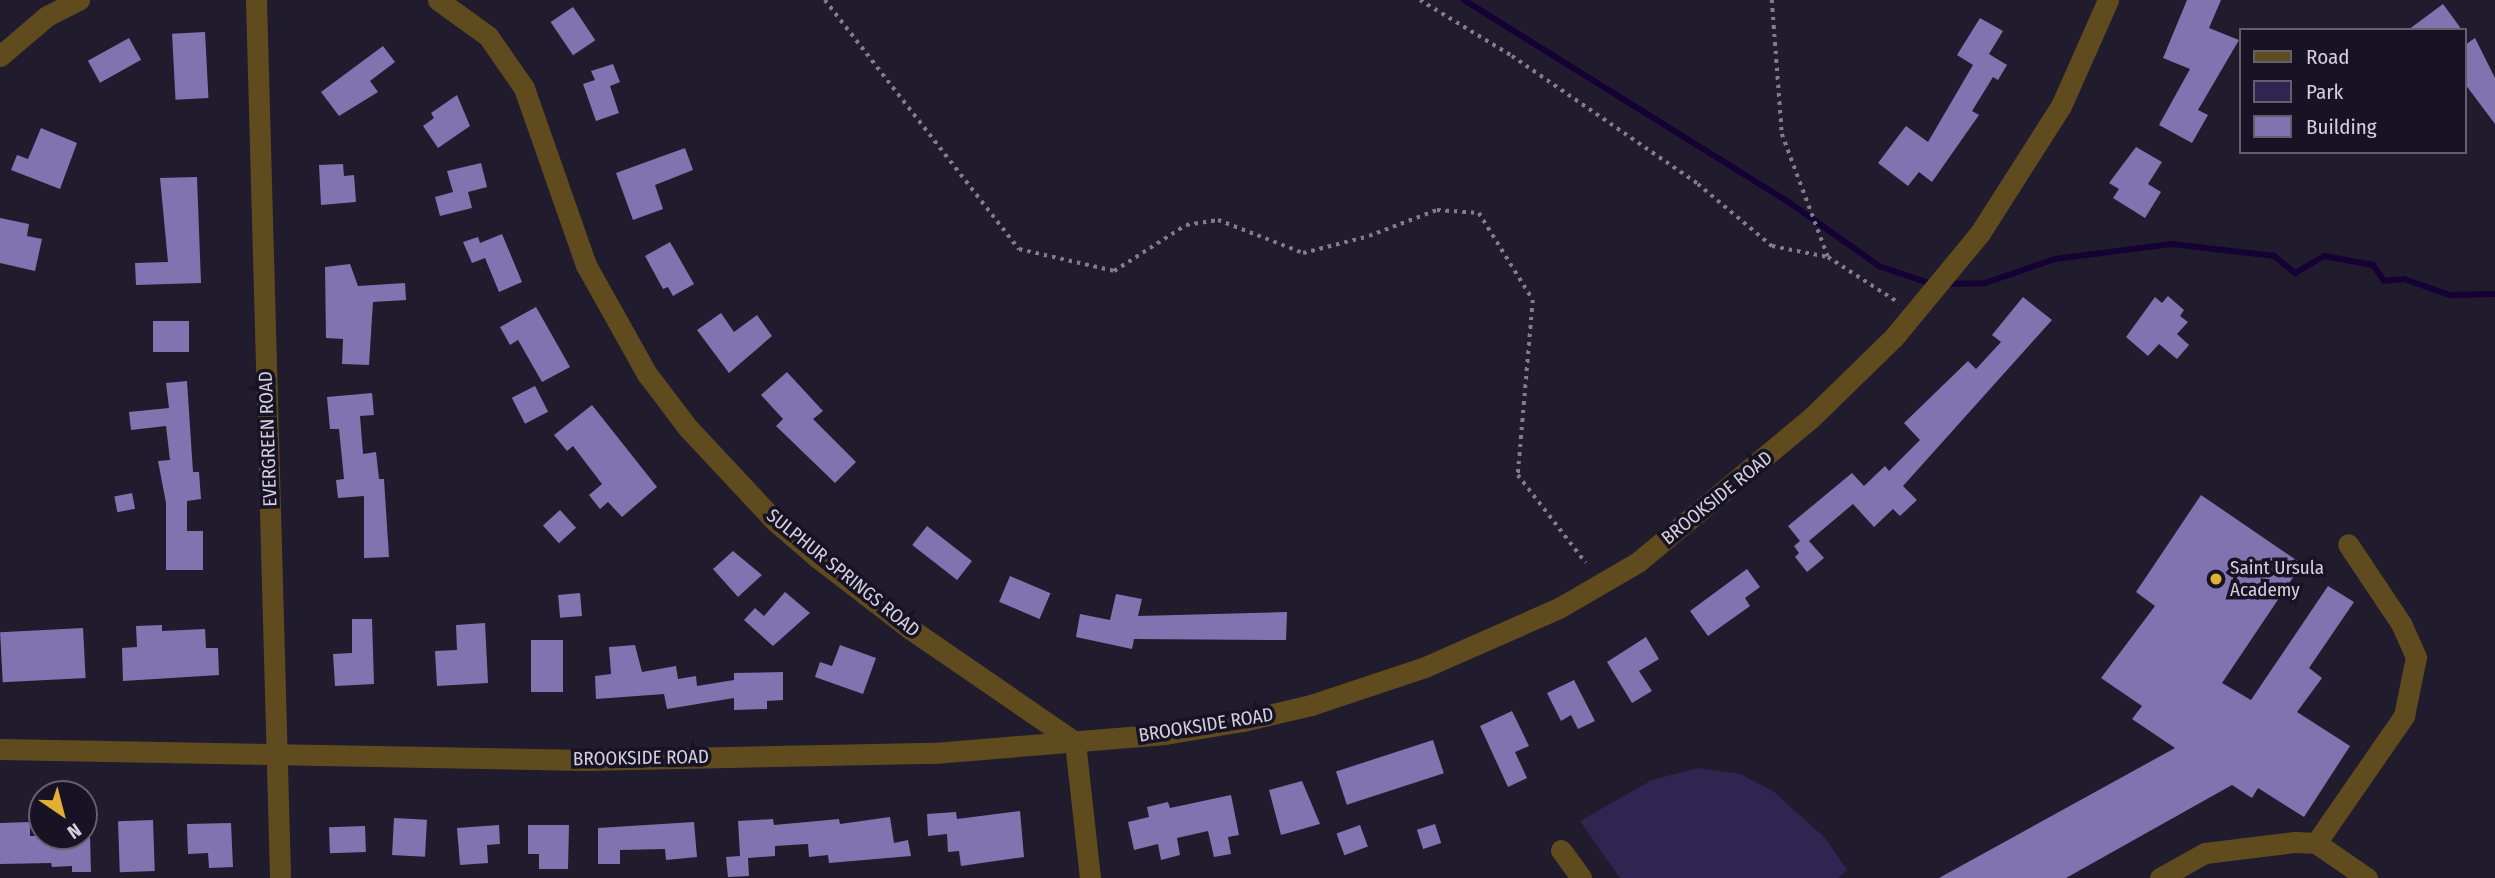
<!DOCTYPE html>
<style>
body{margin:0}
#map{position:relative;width:2495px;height:878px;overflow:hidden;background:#201c2e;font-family:"Fira Sans Condensed",sans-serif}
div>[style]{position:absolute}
.green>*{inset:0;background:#302550}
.stream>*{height:6px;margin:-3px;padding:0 3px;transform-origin:3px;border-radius:3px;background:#150134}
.building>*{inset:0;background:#8173b0;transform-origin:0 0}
.path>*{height:3.5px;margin-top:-1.75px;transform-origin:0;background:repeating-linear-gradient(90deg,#807d8c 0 3.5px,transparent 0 8.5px)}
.minor>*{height:21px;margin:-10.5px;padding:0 10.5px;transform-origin:10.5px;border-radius:10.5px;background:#604b1e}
.dots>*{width:19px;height:19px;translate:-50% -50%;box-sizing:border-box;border:4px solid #171324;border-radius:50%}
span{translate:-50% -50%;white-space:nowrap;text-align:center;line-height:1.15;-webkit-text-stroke:7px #171324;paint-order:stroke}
.street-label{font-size:19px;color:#d2d0dd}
.poi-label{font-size:19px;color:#d2d0dd}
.left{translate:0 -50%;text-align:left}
.legend{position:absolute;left:2239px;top:28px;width:228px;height:126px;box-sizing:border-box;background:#171324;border:2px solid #625f6e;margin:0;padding:9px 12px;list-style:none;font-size:21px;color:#d2d0dd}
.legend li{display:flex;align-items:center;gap:14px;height:35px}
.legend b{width:35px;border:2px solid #625f6e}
.north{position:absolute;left:28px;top:780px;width:70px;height:70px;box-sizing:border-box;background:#171324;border:2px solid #625f6e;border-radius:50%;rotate:145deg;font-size:19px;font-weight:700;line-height:28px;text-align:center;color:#d2d0dd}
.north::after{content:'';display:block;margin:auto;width:24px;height:32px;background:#e2af34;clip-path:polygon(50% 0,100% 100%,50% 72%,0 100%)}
</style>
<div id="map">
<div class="green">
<i style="clip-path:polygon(1698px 768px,1740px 774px,1773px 791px,1825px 838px,1847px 870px,1838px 878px,1620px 878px,1580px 821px,1652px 780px)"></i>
</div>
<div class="stream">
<i style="left:1464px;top:0;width:384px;rotate:31.9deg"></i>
<i style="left:1790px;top:203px;width:109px;rotate:35.3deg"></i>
<i style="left:1879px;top:266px;width:56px;rotate:18.8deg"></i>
<i style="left:1946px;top:284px;width:39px;rotate:-1deg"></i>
<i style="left:1985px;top:283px;width:74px;rotate:-18.9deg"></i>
<i style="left:2055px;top:259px;width:118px;rotate:-7.3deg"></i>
<i style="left:2172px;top:244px;width:103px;rotate:6.7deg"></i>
<i style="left:2274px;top:256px;width:27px;rotate:39deg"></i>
<i style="left:2295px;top:273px;width:34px;rotate:-30deg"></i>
<i style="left:2324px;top:256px;width:50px;rotate:10.4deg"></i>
<i style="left:2373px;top:265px;width:19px;rotate:55deg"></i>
<i style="left:2384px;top:281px;width:20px;rotate:-6deg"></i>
<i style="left:2404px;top:279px;width:49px;rotate:19.2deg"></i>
<i style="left:2450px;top:295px;width:45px;rotate:-1.3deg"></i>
</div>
<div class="building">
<i style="clip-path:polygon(2187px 0,2221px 0,2209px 28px,2239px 40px,2198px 110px,2208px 115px,2192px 143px,2159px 125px,2190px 69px,2163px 58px)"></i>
<i style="clip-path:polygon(2443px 4px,2462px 30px,2408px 30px)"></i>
<i style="left:573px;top:7px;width:40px;height:27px;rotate:56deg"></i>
<i style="clip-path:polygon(1980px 18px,2003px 31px,1989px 54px,2007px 65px,1998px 80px,1993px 77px,1972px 111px,1979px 115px,1932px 182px,1919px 172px,1908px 186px,1878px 163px,1906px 126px,1928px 142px,1973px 65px,1957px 55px)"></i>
<i style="left:205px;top:32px;width:66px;height:33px;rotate:87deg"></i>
<i style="left:129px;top:38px;width:25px;height:47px;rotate:61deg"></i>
<i style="clip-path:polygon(2475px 38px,2495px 78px,2495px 124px,2465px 84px,2465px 45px)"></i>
<i style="clip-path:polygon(383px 46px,395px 62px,370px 81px,378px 92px,339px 116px,321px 92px)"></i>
<i style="clip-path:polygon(613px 64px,620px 82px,610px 86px,619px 113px,596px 121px,583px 84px,595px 80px,591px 71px)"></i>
<i style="clip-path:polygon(457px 95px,470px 126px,438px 148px,423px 126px,434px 118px,431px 113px)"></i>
<i style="clip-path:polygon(41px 128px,77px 143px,60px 189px,11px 170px,17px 155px,28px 159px)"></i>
<i style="clip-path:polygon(2136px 147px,2162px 162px,2148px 184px,2161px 192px,2145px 218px,2113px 198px,2119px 189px,2109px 183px)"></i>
<i style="clip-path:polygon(685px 148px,693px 170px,655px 185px,663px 209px,633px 220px,616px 173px)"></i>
<i style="clip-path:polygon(481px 163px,487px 187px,468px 192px,472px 208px,440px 216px,435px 197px,453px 192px,447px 171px)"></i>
<i style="clip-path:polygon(343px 164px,344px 176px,354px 175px,356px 202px,321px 205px,319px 165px)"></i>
<i style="clip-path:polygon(197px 177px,201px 283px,136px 285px,135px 263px,168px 262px,160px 178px)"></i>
<i style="clip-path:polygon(0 218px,29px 224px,27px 236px,42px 239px,35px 271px,0 263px)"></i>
<i style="clip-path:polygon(502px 234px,522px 282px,499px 292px,485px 258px,472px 263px,463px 242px,478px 237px,480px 243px)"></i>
<i style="clip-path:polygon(670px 242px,694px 284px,673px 296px,668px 287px,663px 289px,645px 256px)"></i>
<i style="clip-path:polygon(350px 264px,358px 286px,405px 283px,406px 300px,373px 302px,369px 365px,342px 364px,343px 339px,326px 338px,325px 267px)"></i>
<i style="clip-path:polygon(2168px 296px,2184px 310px,2180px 316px,2188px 322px,2177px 334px,2189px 345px,2177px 359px,2159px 344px,2148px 356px,2126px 337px,2155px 297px,2162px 303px)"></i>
<i style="clip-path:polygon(2023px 297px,2052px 320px,1903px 486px,1917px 500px,1900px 516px,1893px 509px,1874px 527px,1853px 504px,1809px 541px,1824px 558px,1807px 572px,1795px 557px,1799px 553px,1794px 546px,1800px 541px,1788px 526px,1852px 473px,1864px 486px,1885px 466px,1889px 471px,1920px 440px,1904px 423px,1968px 361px,1976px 369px,2001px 342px,1992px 335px)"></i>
<i style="clip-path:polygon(536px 307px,570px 367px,542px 382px,518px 340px,510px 345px,500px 327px)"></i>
<i style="clip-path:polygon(721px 313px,734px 332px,757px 315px,772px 336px,729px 373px,697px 330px)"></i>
<i style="left:189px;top:321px;width:31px;height:36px;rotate:90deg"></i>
<i style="clip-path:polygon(787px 372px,823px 411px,813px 419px,856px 462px,835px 483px,776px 426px,783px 419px,761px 395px)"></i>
<i style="clip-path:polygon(187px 381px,193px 472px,199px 472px,201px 499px,187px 501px,187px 531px,203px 531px,203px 570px,166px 570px,166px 503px,158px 461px,170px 460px,166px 426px,131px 430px,129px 412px,169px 408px,166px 383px)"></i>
<i style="left:535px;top:386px;width:29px;height:26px;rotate:63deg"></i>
<i style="clip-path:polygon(372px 393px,374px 415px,360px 416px,363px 454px,376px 452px,379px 479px,384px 479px,389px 557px,364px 558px,364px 496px,338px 498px,336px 480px,344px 479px,339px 429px,330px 429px,327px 397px)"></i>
<i style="clip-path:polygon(592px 405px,657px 487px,622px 517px,608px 502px,600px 509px,589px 495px,602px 484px,573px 446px,567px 451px,554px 435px)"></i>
<i style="left:132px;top:493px;width:16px;height:18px;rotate:79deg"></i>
<i style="clip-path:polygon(2201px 495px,2302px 564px,2222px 683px,2251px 700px,2328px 586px,2354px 602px,2309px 668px,2322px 678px,2297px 712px,2350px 746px,2304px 817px,2258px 788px,2252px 798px,2232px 785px,2066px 878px,1939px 878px,2175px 748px,2132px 719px,2142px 706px,2101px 678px,2155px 606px,2136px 592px)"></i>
<i style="left:560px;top:510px;width:24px;height:23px;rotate:48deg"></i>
<i style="left:927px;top:526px;width:57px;height:24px;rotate:38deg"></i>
<i style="clip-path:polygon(733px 551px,762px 575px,738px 597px,713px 569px)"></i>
<i style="clip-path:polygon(1747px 569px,1760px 587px,1745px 598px,1750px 606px,1708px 636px,1690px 611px)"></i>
<i style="left:1010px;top:576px;width:44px;height:28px;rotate:23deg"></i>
<i style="clip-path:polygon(785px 592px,810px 613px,773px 646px,744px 620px,755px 608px,764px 616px)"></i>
<i style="left:580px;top:593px;width:23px;height:22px;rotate:85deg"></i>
<i style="clip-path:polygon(1116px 594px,1142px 599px,1138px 616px,1287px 612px,1286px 640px,1134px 639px,1132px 649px,1076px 637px,1080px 614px,1110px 620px)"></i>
<i style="clip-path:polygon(352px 619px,372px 619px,374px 684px,335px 686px,333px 654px,352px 653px)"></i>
<i style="clip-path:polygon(485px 623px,488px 683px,437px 686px,435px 651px,457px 650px,456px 625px)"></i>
<i style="clip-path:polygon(162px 625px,162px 631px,205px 629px,206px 648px,218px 648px,219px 675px,123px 681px,122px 648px,137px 647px,136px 626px)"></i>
<i style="left:83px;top:628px;width:50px;height:83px;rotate:87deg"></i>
<i style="clip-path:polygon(1646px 637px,1659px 659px,1639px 671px,1652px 691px,1632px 703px,1607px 662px)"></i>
<i style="left:531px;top:640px;width:32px;height:52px"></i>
<i style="clip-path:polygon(635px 645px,642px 672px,676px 666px,678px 679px,696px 676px,697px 686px,734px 680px,734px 673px,783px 672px,783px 700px,767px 701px,767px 709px,734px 710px,734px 698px,667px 709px,664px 694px,596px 699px,595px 676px,611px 674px,609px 647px)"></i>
<i style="clip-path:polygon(840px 645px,876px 658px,863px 694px,815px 677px,820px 662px,832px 666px)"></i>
<i style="clip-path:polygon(1574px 680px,1595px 721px,1578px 729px,1571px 715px,1561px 721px,1547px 693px)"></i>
<i style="clip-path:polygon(1512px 711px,1529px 746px,1515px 752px,1527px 778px,1508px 787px,1480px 726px)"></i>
<i style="left:1433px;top:740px;width:35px;height:102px;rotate:72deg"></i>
<i style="clip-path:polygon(1302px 781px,1320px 824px,1281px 835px,1269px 790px)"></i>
<i style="clip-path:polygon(1231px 795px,1239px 835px,1228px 837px,1231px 854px,1214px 857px,1208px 831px,1177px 838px,1180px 855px,1161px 860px,1158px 844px,1134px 850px,1128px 822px,1149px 817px,1147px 807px,1168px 802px,1170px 808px)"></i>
<i style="clip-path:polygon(1020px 811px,1024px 857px,961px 866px,959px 851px,948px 852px,947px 834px,928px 836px,927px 814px,956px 812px,957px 819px)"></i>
<i style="clip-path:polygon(890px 817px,894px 843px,908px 840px,911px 856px,829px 863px,828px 855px,809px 857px,808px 844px,775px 846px,775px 856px,748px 858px,749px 876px,728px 877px,726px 857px,740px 856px,738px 821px,773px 819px,774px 825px,839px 819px,840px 824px)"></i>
<i style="left:394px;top:818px;width:33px;height:37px;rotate:3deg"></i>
<i style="left:153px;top:820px;width:51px;height:35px;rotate:88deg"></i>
<i style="clip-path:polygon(30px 822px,30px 836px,90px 836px,91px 872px,72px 872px,72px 866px,52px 867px,51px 863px,0 864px,0 823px)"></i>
<i style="clip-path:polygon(694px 822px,697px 857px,666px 860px,665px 849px,620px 850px,620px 864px,598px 864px,598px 828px)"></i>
<i style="clip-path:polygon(231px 823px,233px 867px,209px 868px,208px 853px,188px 854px,187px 824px)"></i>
<i style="left:1435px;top:824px;width:20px;height:19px;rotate:72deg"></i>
<i style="clip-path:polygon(499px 825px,500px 844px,487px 845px,488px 863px,460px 865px,457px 828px)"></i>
<i style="clip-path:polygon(528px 825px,569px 825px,568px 869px,539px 869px,539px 854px,528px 854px)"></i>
<i style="left:1360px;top:825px;width:23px;height:25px;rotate:70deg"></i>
<i style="left:365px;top:826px;width:26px;height:36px;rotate:88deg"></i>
</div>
<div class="path">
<i style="left:825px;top:0;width:316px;rotate:52.1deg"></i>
<i style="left:1019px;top:249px;width:98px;rotate:13deg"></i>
<i style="left:1114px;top:271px;width:85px;rotate:-32.6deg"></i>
<i style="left:1186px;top:225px;width:32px;rotate:-9deg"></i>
<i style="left:1218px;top:220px;width:91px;rotate:21.2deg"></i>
<i style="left:1303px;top:253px;width:68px;rotate:-14.4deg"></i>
<i style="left:1369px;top:236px;width:73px;rotate:-20.9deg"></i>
<i style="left:1437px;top:210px;width:42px;rotate:4.1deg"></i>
<i style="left:1479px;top:213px;width:102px;rotate:58.2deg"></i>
<i style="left:1533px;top:300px;width:176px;rotate:94.9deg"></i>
<i style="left:1518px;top:475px;width:111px;rotate:52.3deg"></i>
<i style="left:1420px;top:0;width:108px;rotate:31.3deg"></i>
<i style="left:1512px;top:56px;width:226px;rotate:34.5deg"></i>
<i style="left:1698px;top:184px;width:97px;rotate:40deg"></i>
<i style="left:1772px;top:246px;width:57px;rotate:11.1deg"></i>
<i style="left:1828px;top:257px;width:85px;rotate:32.9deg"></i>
<i style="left:1772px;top:0;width:134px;rotate:85.7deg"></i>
<i style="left:1782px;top:134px;width:131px;rotate:69.5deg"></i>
</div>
<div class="minor">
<i style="left:256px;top:0;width:878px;rotate:88.43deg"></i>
<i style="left:438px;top:0;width:62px;rotate:35.8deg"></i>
<i style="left:488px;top:36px;width:63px;rotate:55.3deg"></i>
<i style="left:524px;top:88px;width:188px;rotate:70.7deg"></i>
<i style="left:586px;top:265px;width:125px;rotate:60.8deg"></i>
<i style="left:647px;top:374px;width:68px;rotate:52.8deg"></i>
<i style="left:688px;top:428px;width:127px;rotate:46.9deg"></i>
<i style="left:775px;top:521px;width:57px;rotate:40.7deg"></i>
<i style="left:818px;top:558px;width:115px;rotate:37.6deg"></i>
<i style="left:909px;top:628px;width:201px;rotate:34.5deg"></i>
<i style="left:1075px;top:742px;width:137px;rotate:83.7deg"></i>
<i style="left:0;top:56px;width:62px;rotate:-40.4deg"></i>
<i style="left:47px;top:16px;width:36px;rotate:-27deg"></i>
<i style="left:0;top:749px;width:586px;rotate:1.08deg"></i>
<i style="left:586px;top:760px;width:348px;rotate:-1.2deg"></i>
<i style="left:934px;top:753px;width:232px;rotate:-4.7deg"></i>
<i style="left:1165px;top:734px;width:79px;rotate:-9.5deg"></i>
<i style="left:1243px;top:721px;width:70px;rotate:-13.2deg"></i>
<i style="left:1311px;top:705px;width:120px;rotate:-18.4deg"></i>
<i style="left:1425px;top:667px;width:146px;rotate:-23.8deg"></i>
<i style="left:1559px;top:608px;width:91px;rotate:-30.2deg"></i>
<i style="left:1638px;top:562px;width:226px;rotate:-39.8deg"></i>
<i style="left:1812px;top:417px;width:115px;rotate:-44.3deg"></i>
<i style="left:1894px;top:337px;width:135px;rotate:-50.4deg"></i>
<i style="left:1980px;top:233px;width:151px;rotate:-57.5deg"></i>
<i style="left:2061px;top:106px;width:116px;rotate:-66.1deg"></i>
<i style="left:2316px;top:843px;width:155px;rotate:-55.3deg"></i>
<i style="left:2404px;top:716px;width:60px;rotate:-78.5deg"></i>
<i style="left:2416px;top:657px;width:35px;rotate:-114deg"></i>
<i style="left:2402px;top:625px;width:97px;rotate:-123.7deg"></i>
<i style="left:1561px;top:850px;width:34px;rotate:54deg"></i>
<i style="left:2160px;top:878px;width:51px;rotate:-29.1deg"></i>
<i style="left:2205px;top:853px;width:91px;rotate:-7deg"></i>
<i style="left:2295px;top:842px;width:21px;rotate:3deg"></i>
<i style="left:2316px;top:843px;width:62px;rotate:34.5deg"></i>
</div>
<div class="dots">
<i style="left:2216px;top:579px;background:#e2af34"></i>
</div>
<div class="street-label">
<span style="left:268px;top:439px;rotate:-92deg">EVERGREEN ROAD</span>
<span style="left:1717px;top:498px;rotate:-39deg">BROOKSIDE ROAD</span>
<span style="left:843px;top:573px;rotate:39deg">SULPHUR SPRINGS ROAD</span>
<span style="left:1206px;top:725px;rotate:-9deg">BROOKSIDE ROAD</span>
<span style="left:641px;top:758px;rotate:-1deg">BROOKSIDE ROAD</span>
</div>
<div class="poi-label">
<span class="left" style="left:2230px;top:579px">Saint Ursula<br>Academy</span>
</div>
<ul class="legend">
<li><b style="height:9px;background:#604b1e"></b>Road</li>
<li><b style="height:19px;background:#302550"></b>Park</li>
<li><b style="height:19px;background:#8173b0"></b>Building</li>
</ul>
<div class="north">N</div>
</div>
